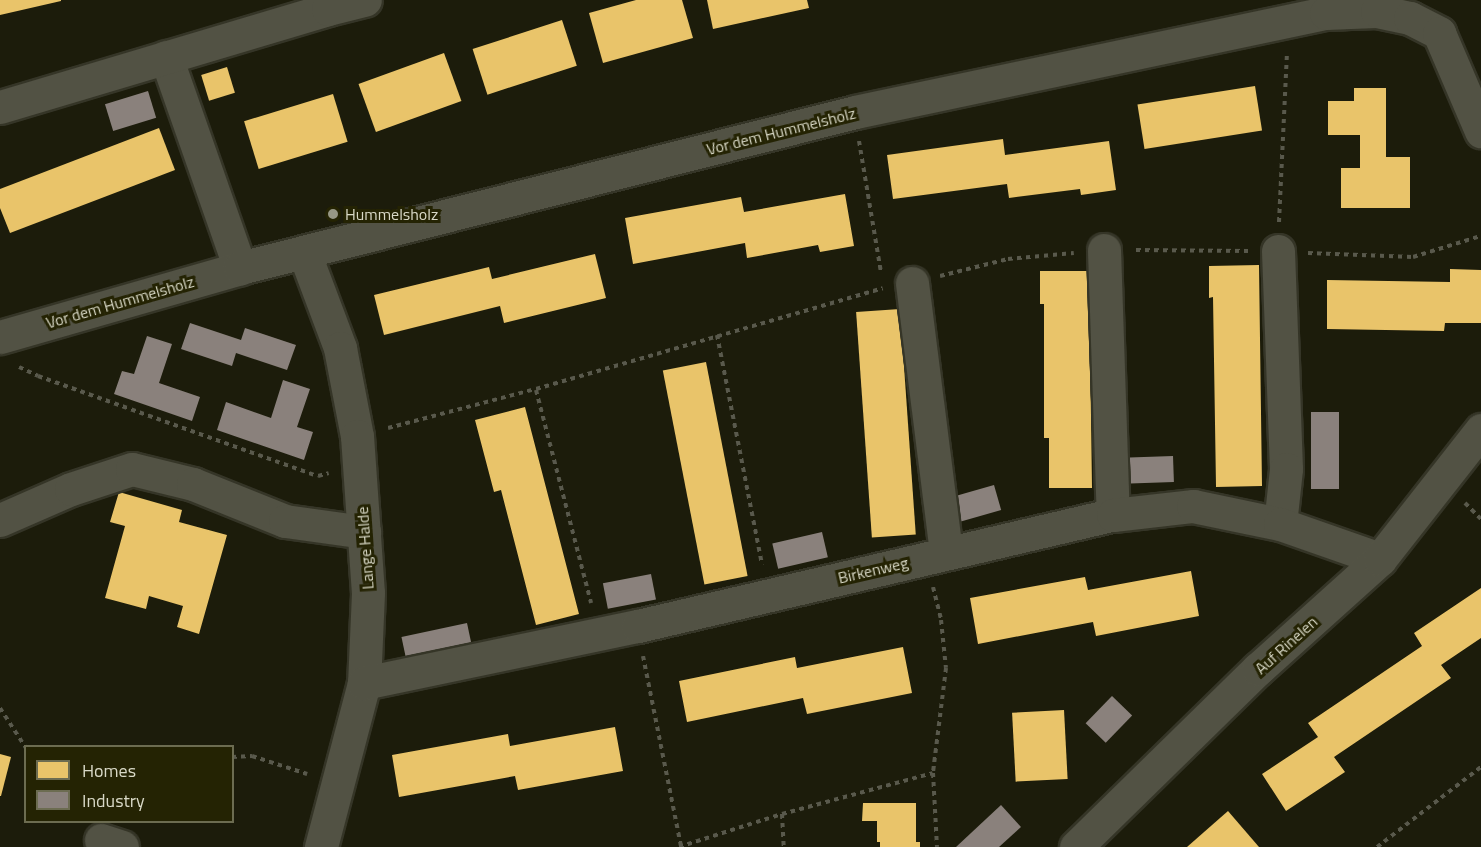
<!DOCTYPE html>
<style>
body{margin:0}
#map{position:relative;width:1481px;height:847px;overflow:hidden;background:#1c1c0b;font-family:"Titillium Web",sans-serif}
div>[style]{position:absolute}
.homes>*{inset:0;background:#e9c46a;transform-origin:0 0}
.industry>*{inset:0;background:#8a817c;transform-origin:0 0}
.path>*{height:4px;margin-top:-2px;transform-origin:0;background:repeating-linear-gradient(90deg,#59594c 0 4.5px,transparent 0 9px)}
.roads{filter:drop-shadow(2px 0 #353527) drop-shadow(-2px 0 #353527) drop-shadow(0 2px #353527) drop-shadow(0 -2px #353527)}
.minor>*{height:33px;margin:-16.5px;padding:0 16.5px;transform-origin:16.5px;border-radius:16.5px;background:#525244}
.dots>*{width:16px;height:16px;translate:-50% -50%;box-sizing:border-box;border:3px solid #242303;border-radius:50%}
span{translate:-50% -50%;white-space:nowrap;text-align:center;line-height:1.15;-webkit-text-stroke:6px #242303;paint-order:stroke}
.street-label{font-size:16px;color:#d9d9c7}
.poi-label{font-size:16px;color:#d9d9c7}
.left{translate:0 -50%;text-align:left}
.legend{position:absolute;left:24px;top:745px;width:210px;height:78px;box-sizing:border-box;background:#242303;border:2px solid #6c6c51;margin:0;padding:8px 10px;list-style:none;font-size:18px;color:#d9d9c7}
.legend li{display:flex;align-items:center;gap:12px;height:30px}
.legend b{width:30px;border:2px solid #6c6c51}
</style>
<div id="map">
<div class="homes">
<i style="clip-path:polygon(0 0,61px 0,61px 1px,0 15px)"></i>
<i style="clip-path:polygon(636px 0,682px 0,693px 38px,603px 63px,589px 13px)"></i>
<i style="clip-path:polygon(707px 0,807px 0,809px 8px,713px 29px)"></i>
<i style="left:562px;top:20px;width:48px;height:94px;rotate:72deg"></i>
<i style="left:444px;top:53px;width:51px;height:91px;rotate:70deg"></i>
<i style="left:227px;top:67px;width:27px;height:27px;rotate:73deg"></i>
<i style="left:1255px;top:86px;width:45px;height:119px;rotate:81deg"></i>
<i style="clip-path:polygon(1354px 88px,1386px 88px,1386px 157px,1410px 157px,1410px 208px,1341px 208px,1341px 168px,1360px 168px,1360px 135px,1328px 135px,1328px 101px,1354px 101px)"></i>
<i style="left:333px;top:94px;width:50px;height:93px;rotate:73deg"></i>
<i style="clip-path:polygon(159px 128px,175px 170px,10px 233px,0 208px,0 189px)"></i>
<i style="clip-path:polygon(1003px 139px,1005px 155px,1109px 141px,1116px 190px,1081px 195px,1080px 189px,1009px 198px,1007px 184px,893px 199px,887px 155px)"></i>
<i style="clip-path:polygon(845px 194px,854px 246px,820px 252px,818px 245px,747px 258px,745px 243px,633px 264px,625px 218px,741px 197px,744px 212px)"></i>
<i style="clip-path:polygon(595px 254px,606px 298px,504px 323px,500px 306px,384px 335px,374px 295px,489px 267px,492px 279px)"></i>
<i style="clip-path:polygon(1259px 265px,1262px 486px,1216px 487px,1213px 297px,1209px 298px,1209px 266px)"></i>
<i style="clip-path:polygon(1450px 269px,1481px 270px,1481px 323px,1445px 323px,1444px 331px,1327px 329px,1327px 280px,1450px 282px)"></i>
<i style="clip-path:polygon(1040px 271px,1089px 271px,1092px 488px,1049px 488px,1049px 438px,1044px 438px,1044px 304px,1040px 304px)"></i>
<i style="left:900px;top:309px;width:226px;height:44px;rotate:86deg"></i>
<i style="left:706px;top:362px;width:218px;height:44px;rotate:79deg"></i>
<i style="clip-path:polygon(525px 407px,579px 614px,536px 625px,501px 490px,494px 492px,475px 420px)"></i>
<i style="clip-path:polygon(119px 492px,182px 510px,179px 522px,227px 535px,199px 634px,177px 627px,183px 606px,149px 596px,146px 609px,105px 598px,125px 526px,110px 522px)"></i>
<i style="clip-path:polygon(1191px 571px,1199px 616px,1096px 636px,1093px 622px,978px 644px,970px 598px,1085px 577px,1088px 590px)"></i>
<i style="clip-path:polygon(1481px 588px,1481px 638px,1441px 665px,1451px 678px,1334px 757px,1345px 772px,1286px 811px,1262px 774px,1318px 737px,1308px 723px,1422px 646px,1414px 633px)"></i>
<i style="clip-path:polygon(903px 647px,912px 693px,807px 714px,803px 698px,687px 722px,679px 681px,795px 657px,797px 668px)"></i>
<i style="left:1064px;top:710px;width:69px;height:52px;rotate:87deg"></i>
<i style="clip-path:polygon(615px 727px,623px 771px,518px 790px,515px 776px,399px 797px,392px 755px,508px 734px,510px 746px)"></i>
<i style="clip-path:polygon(0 754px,11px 757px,1px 796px,0 796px)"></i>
<i style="clip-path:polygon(863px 803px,916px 803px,916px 842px,920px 842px,920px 847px,880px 847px,880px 842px,877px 842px,877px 821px,862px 821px)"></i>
<i style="clip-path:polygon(1228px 811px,1259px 847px,1187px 847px)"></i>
</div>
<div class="industry">
<i style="left:148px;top:91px;width:28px;height:45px;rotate:73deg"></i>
<i style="clip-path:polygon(190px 323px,241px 340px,245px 328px,296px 345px,287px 370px,236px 353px,232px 366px,181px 349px)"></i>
<i style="clip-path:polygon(147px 336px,172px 344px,159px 383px,200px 397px,192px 421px,114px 394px,122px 371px,134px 374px)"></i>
<i style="clip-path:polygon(283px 380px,310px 389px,297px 427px,313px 432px,304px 460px,217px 430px,226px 402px,271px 418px)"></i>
<i style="left:1311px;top:412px;width:28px;height:77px"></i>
<i style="left:1173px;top:456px;width:26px;height:51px;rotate:88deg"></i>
<i style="left:994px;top:485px;width:26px;height:50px;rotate:74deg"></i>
<i style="left:822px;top:532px;width:26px;height:51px;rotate:77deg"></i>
<i style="left:651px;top:574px;width:26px;height:49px;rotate:79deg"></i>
<i style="left:467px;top:623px;width:25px;height:67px;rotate:78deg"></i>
<i style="left:1112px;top:696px;width:28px;height:38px;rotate:44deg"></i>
<i style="clip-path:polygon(1001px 805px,1021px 827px,999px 847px,956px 847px)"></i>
</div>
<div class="path">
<i style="left:859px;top:141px;width:134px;rotate:80.5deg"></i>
<i style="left:1279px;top:222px;width:170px;rotate:-87.3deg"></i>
<i style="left:1136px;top:250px;width:112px;rotate:0.5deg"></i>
<i style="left:1308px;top:253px;width:105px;rotate:2.2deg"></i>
<i style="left:1413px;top:257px;width:71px;rotate:-17.2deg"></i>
<i style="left:940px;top:276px;width:70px;rotate:-14deg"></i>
<i style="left:1008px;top:259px;width:66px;rotate:-5.2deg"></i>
<i style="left:717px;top:335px;width:234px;rotate:78.9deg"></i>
<i style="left:19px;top:367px;width:21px;rotate:25deg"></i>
<i style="left:38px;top:376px;width:297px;rotate:19.7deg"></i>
<i style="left:318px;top:476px;width:11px;rotate:-15deg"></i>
<i style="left:536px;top:390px;width:220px;rotate:75.5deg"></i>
<i style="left:388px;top:428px;width:153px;rotate:-14.8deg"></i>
<i style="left:536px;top:389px;width:361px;rotate:-16.2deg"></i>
<i style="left:1465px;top:503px;width:23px;rotate:45deg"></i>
<i style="left:933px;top:587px;width:34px;rotate:76deg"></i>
<i style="left:941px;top:620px;width:48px;rotate:84.1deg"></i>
<i style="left:946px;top:668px;width:106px;rotate:97.1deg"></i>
<i style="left:933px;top:773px;width:74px;rotate:86.9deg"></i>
<i style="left:643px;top:656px;width:194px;rotate:78.7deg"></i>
<i style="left:0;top:708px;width:48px;rotate:57deg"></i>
<i style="left:232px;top:757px;width:20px;rotate:-3deg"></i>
<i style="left:252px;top:756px;width:58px;rotate:18.1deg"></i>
<i style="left:782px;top:814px;width:33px;rotate:87deg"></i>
<i style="left:679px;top:847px;width:108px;rotate:-17.8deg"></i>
<i style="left:782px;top:814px;width:156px;rotate:-15.2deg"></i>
<i style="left:1377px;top:847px;width:131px;rotate:-37.6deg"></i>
</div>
<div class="roads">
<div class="minor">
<i style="left:166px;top:57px;width:224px;rotate:70.7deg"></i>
<i style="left:0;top:107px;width:342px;rotate:-16.6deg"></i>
<i style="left:328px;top:9px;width:38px;rotate:-14deg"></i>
<i style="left:1104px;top:250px;width:265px;rotate:88.1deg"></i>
<i style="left:1278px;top:251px;width:218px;rotate:87.9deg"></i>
<i style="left:1286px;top:469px;width:55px;rotate:96.2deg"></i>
<i style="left:304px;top:252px;width:103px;rotate:69.4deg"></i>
<i style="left:340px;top:348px;width:90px;rotate:79.1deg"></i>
<i style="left:357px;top:436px;width:157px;rotate:86deg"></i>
<i style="left:368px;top:593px;width:90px;rotate:92.5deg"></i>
<i style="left:364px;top:683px;width:170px;rotate:104.7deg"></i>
<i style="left:912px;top:283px;width:271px;rotate:82.8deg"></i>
<i style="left:0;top:337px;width:250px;rotate:-16deg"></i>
<i style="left:240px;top:268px;width:634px;rotate:-14.23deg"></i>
<i style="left:855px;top:112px;width:481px;rotate:-11.9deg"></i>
<i style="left:1326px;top:13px;width:51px;rotate:-2.2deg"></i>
<i style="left:1377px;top:11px;width:34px;rotate:12deg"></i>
<i style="left:1410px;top:18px;width:33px;rotate:27deg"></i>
<i style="left:1439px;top:33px;width:107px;rotate:66.8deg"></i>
<i style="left:0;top:520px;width:77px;rotate:-23.6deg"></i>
<i style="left:71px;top:489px;width:64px;rotate:-18.2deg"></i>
<i style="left:132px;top:469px;width:63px;rotate:13.8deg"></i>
<i style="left:193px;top:484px;width:99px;rotate:21.9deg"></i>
<i style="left:285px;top:521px;width:80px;rotate:7.9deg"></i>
<i style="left:364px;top:683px;width:280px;rotate:-11.8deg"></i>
<i style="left:638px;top:626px;width:488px;rotate:-13.2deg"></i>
<i style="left:1113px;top:515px;width:81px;rotate:-6.4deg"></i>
<i style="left:1193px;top:506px;width:89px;rotate:11.7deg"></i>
<i style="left:1280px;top:524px;width:106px;rotate:19.3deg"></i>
<i style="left:101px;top:840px;width:22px;rotate:18deg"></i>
<i style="left:1076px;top:847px;width:255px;rotate:-44.4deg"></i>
<i style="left:1258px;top:669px;width:164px;rotate:-42deg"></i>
<i style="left:1380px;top:559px;width:164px;rotate:-51.9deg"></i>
</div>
</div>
<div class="dots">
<i style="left:333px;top:214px;background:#979785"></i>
</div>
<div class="street-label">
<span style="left:781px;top:131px;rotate:-14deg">Vor dem Hummelsholz</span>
<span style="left:120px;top:302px;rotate:-16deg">Vor dem Hummelsholz</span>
<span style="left:365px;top:548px;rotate:-94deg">Lange Halde</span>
<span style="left:873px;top:570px;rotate:-13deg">Birkenweg</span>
<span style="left:1286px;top:645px;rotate:-42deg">Auf Rinelen</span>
</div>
<div class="poi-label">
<span class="left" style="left:345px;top:214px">Hummelsholz</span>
</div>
<ul class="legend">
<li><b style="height:16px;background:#e9c46a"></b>Homes</li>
<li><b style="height:16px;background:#8a817c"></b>Industry</li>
</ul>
</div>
